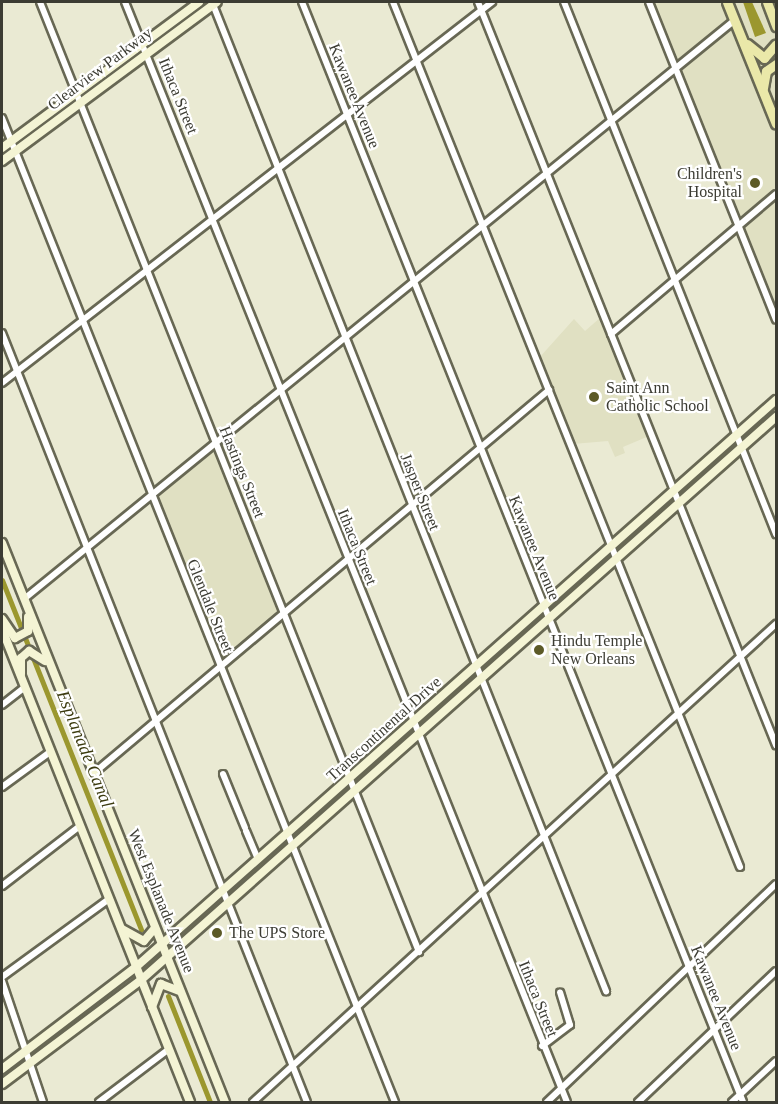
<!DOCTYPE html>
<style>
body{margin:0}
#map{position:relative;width:778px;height:1104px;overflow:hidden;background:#eaead3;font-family:Georgia,serif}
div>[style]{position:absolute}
.built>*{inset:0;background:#e0e0c2}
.water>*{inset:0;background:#9b972e}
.canal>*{height:5px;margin:-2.5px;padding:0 2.5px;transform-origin:2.5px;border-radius:2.5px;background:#9b972e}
.roads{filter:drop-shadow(2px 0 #686854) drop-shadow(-2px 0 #686854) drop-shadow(0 2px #686854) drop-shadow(0 -2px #686854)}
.street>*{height:6px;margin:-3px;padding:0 3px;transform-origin:3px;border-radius:3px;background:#fff}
.secondary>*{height:8px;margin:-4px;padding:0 4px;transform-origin:4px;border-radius:4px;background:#f4f4d4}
.primary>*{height:9px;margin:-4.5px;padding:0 4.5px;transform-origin:4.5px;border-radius:4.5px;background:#eae8a9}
.dots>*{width:16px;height:16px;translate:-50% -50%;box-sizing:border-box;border:3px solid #fff;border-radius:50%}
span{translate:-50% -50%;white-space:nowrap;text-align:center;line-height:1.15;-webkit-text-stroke:4.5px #fff;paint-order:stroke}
.street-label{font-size:16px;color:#3c3c33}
.poi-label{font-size:16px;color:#3c3c33}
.right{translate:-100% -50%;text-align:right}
.left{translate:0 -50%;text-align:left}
.water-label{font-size:18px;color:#3c3b0f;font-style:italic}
.frame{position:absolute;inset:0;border:3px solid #3c3c33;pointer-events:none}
</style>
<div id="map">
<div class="built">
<i style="clip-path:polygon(653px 2px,776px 2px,776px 311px)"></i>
<i style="clip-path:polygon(601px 317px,649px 436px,623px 447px,625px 453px,615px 457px,608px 441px,573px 444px,539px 358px,574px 319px,585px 331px)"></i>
<i style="clip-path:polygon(216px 449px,281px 614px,222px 664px,156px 497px)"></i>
</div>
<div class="water">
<i style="clip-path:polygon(743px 2px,752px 2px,766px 33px,755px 37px)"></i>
</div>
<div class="canal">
<i style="left:2px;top:580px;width:376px;rotate:68.3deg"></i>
<i style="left:168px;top:996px;width:114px;rotate:68.4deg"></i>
</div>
<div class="roads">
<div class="street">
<i style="left:40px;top:2px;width:1023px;rotate:68.25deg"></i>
<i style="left:125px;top:2px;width:1185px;rotate:68.11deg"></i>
<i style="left:212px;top:2px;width:1065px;rotate:68.28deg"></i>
<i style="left:302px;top:2px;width:1185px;rotate:68.15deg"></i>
<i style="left:393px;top:2px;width:932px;rotate:68.14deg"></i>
<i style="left:478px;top:2px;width:801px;rotate:68.15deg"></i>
<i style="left:564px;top:2px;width:573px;rotate:68.27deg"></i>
<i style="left:649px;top:2px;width:342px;rotate:68.2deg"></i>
<i style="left:2px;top:118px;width:1060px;rotate:68.23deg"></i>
<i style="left:2px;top:333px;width:827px;rotate:68.37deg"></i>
<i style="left:611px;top:334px;width:216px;rotate:-40.3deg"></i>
<i style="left:2px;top:383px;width:621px;rotate:-37.87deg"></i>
<i style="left:24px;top:599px;width:917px;rotate:-39.16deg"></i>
<i style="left:2px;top:705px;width:29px;rotate:-38deg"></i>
<i style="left:94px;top:773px;width:595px;rotate:-40.09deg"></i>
<i style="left:223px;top:774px;width:58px;rotate:67.8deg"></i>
<i style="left:2px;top:787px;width:59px;rotate:-36.1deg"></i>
<i style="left:246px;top:831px;width:30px;rotate:67deg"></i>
<i style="left:2px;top:886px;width:98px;rotate:-37.6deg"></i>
<i style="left:2px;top:977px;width:132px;rotate:-36.1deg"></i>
<i style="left:2px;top:981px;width:128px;rotate:71.3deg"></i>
<i style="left:542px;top:1046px;width:35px;rotate:-37deg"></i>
<i style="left:570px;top:1025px;width:34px;rotate:-107deg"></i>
<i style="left:99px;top:1102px;width:88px;rotate:-37.1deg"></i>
<i style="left:253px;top:1102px;width:709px;rotate:-42.43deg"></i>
<i style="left:547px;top:1102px;width:316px;rotate:-43.6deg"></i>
<i style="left:638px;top:1102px;width:190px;rotate:-43.5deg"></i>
<i style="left:732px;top:1102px;width:60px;rotate:-43deg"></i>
</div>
<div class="secondary">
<i style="left:2px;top:148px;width:245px;rotate:-36.5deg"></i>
<i style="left:2px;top:161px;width:267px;rotate:-36.5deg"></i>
<i style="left:2px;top:543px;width:602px;rotate:68.25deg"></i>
<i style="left:2px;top:619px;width:23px;rotate:56deg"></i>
<i style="left:15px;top:638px;width:15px;rotate:-28deg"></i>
<i style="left:28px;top:631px;width:14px;rotate:-90deg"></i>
<i style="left:2px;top:629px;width:509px;rotate:68.32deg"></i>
<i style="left:21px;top:674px;width:16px;rotate:-90deg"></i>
<i style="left:21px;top:658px;width:11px;rotate:-41deg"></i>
<i style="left:29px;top:651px;width:19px;rotate:32deg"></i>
<i style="left:122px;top:929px;width:25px;rotate:29deg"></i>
<i style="left:144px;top:941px;width:17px;rotate:-50deg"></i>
<i style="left:152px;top:1007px;width:25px;rotate:-69deg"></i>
<i style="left:161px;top:984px;width:19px;rotate:21deg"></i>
<i style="left:2px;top:1069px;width:168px;rotate:-37.3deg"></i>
<i style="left:136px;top:967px;width:855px;rotate:-41.54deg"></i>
<i style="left:2px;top:1084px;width:174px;rotate:-36.8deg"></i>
<i style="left:141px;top:980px;width:849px;rotate:-41.56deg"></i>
</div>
<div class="primary">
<i style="left:727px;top:2px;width:131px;rotate:68.1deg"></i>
<i style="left:767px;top:2px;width:26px;rotate:69deg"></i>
<i style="left:747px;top:44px;width:22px;rotate:39deg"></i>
<i style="left:764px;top:58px;width:18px;rotate:-49deg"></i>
<i style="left:763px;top:88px;width:17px;rotate:-80deg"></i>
<i style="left:766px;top:71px;width:12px;rotate:-35deg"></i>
</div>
</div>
<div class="dots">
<i style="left:755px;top:183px;background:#5c5a27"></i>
<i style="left:594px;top:397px;background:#5c5a27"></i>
<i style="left:539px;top:650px;background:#5c5a27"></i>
<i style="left:217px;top:933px;background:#5c5a27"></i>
</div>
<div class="street-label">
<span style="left:100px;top:69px;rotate:-37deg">Clearview Parkway</span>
<span style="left:178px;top:96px;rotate:68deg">Ithaca Street</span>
<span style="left:354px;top:96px;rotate:68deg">Kawanee Avenue</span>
<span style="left:242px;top:472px;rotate:68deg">Hastings Street</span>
<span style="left:420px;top:492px;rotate:68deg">Jasper Street</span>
<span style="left:357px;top:547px;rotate:68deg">Ithaca Street</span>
<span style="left:534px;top:548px;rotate:68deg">Kawanee Avenue</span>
<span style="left:210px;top:606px;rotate:68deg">Glendale Street</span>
<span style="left:384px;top:729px;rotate:-42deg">Transcontinental Drive</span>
<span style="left:161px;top:901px;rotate:68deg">West Esplanade Avenue</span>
<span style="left:716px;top:998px;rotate:68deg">Kawanee Avenue</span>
<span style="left:538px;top:999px;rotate:68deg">Ithaca Street</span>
</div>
<div class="poi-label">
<span class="right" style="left:742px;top:183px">Children's<br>Hospital</span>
<span class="left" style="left:606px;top:397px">Saint Ann<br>Catholic School</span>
<span class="left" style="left:551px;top:650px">Hindu Temple<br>New Orleans</span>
<span class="left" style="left:229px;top:933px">The UPS Store</span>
</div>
<div class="water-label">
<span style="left:85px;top:749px;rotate:68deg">Esplanade Canal</span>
</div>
<div class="frame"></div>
</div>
